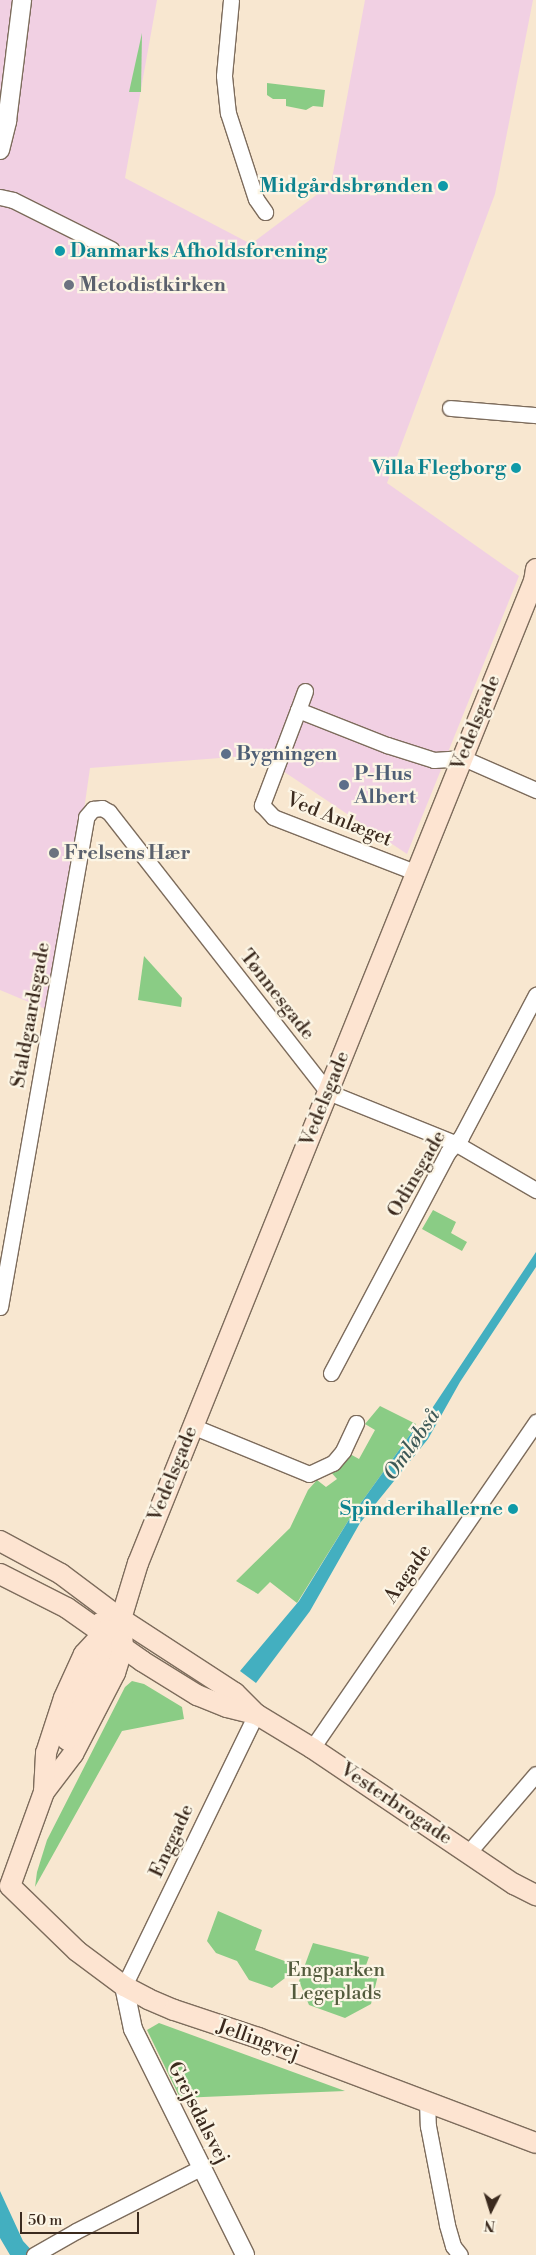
<!DOCTYPE html>
<meta charset="utf-8">
<style>
body{margin:0}
#map{position:relative;width:536px;height:2255px;overflow:hidden;background:#f8e7d0;font-family:"Libre Bodoni",serif}
div>[style]{position:absolute}
.built>*{inset:0;background:#f1d0e3}
.green>*{inset:0;background:#8acc85}
.water>*{inset:0;background:#43afc0}
.roads{filter:drop-shadow(1px 0 #7d6c5c) drop-shadow(-1px 0 #7d6c5c) drop-shadow(0 1px #7d6c5c) drop-shadow(0 -1px #7d6c5c)}
.minor>*{height:15px;margin:-7.5px;padding:0 7.5px;transform-origin:7.5px;border-radius:7.5px;background:#fff}
.tertiary>*{height:18px;margin:-9px;padding:0 9px;transform-origin:9px;border-radius:9px;background:#fff}
.secondary>*{height:20px;margin:-10px;padding:0 10px;transform-origin:10px;border-radius:10px;background:#fde4d1}
.dots>*{width:14px;height:14px;translate:-50% -50%;box-sizing:border-box;border:2px solid #fcf5e5;border-radius:50%}
span{translate:-50% -50%;white-space:nowrap;text-align:center;line-height:1.15;-webkit-text-stroke:4.5px #fcf5e5;paint-order:stroke}
.culture-label{font-size:20px;color:#0d838f;font-weight:700}
.right{translate:-100% -50%;text-align:right}
.left{translate:0 -50%;text-align:left}
.worship-label{font-size:20px;color:#5b616d;font-weight:700}
.street-label{font-size:20px;color:#3b2a1e}
.service-label{font-size:20px;color:#4e5e75;font-weight:700}
.park-label{font-size:20px;color:#535b3d}
.water-label{font-size:21px;color:#3e5957;font-style:italic}
.north{position:absolute;left:466px;top:2185px;width:50px;height:50px;-webkit-text-stroke:4px #fcf5e5;paint-order:stroke;rotate:185deg;font-size:14px;font-weight:700;line-height:20px;text-align:center;color:#3b2a1e}
.north::after{content:'';display:block;margin:auto;width:18px;height:22px;background:#3b2a1e;clip-path:polygon(50% 0,100% 100%,50% 72%,0 100%)}
.scale{position:absolute;left:20px;top:2212px;width:119px;height:22px;box-sizing:border-box;border:2px solid #3b2a1e;border-top:0;padding-left:6px;font-size:15px;line-height:18px;white-space:nowrap;color:#3b2a1e;-webkit-text-stroke:4px #fcf5e5;paint-order:stroke}
</style>
<div id="map">
<div class="built">
<i style="clip-path:polygon(0 0,157px 0,125px 178px,251px 244px,331px 184px,365px 0,533px 0,495px 194px,387px 483px,519px 576px,407px 854px,259px 755px,90px 768px,55px 1013px,0 990px)"></i>
</div>
<div class="green">
<i style="clip-path:polygon(142px 33px,141px 92px,129px 92px)"></i>
<i style="clip-path:polygon(267px 83px,325px 90px,323px 107px,313px 106px,306px 110px,286px 106px,286px 99px,273px 99px,267px 95px)"></i>
<i style="clip-path:polygon(144px 956px,182px 998px,181px 1007px,138px 1000px)"></i>
<i style="clip-path:polygon(433px 1210px,456px 1222px,451px 1233px,467px 1242px,462px 1251px,422px 1229px)"></i>
<i style="clip-path:polygon(380px 1406px,416px 1424px,412px 1432px,350px 1518px,297px 1603px,270px 1582px,258px 1594px,236px 1581px,290px 1528px,308px 1490px,317px 1480px,326px 1487px,337px 1479px,330px 1471px,350px 1454px,359px 1459px,375px 1430px,365px 1424px)"></i>
<i style="clip-path:polygon(132px 1681px,144px 1684px,182px 1707px,184px 1719px,122px 1731px,35px 1887px,37px 1872px,47px 1840px,125px 1687px)"></i>
<i style="clip-path:polygon(218px 1911px,262px 1930px,255px 1950px,290px 1963px,289px 1975px,272px 1988px,249px 1980px,237px 1961px,216px 1953px,207px 1941px)"></i>
<i style="clip-path:polygon(313px 1943px,369px 1957px,365px 1968px,379px 1971px,371px 2004px,345px 2018px,309px 2005px,299px 1981px)"></i>
<i style="clip-path:polygon(159px 2023px,345px 2091px,180px 2098px,147px 2030px)"></i>
</div>
<div class="water">
<i style="clip-path:polygon(536px 1252px,536px 1267px,460px 1382px,428px 1439px,360px 1523px,310px 1611px,256px 1683px,240px 1671px,299px 1601px,350px 1518px,412px 1432px,419px 1428px)"></i>
<i style="clip-path:polygon(0 2191px,23px 2241px,36px 2255px,10px 2255px,0 2238px)"></i>
</div>
<div class="roads">
<div class="minor">
<i style="left:231px;top:0;width:76px;rotate:95.3deg"></i>
<i style="left:224px;top:76px;width:37px;rotate:84deg"></i>
<i style="left:228px;top:113px;width:90px;rotate:72deg"></i>
<i style="left:256px;top:199px;width:16px;rotate:55deg"></i>
<i style="left:0;top:197px;width:13px;rotate:13deg"></i>
<i style="left:13px;top:200px;width:110px;rotate:26.6deg"></i>
<i style="left:450px;top:408px;width:86px;rotate:4.7deg"></i>
<i style="left:305px;top:691px;width:20px;rotate:110deg"></i>
<i style="left:298px;top:710px;width:96px;rotate:21.5deg"></i>
<i style="left:387px;top:745px;width:49px;rotate:17.7deg"></i>
<i style="left:434px;top:760px;width:29px;rotate:-4deg"></i>
<i style="left:463px;top:758px;width:80px;rotate:23.7deg"></i>
<i style="left:298px;top:710px;width:102px;rotate:110.8deg"></i>
<i style="left:262px;top:805px;width:16px;rotate:47deg"></i>
<i style="left:273px;top:817px;width:152px;rotate:21.2deg"></i>
<i style="left:0;top:1307px;width:497px;rotate:-80deg"></i>
<i style="left:86px;top:817px;width:11px;rotate:-49deg"></i>
<i style="left:93px;top:809px;width:9px;rotate:-6deg"></i>
<i style="left:102px;top:808px;width:8px;rotate:30deg"></i>
<i style="left:109px;top:812px;width:355px;rotate:52deg"></i>
<i style="left:328px;top:1092px;width:137px;rotate:21.9deg"></i>
<i style="left:455px;top:1143px;width:94px;rotate:30.1deg"></i>
<i style="left:331px;top:1373px;width:250px;rotate:-62.1deg"></i>
<i style="left:448px;top:1152px;width:20px;rotate:-49deg"></i>
<i style="left:461px;top:1137px;width:161px;rotate:-62.2deg"></i>
<i style="left:192px;top:1426px;width:126px;rotate:22.3deg"></i>
<i style="left:309px;top:1474px;width:26px;rotate:-25deg"></i>
<i style="left:333px;top:1463px;width:16px;rotate:-50deg"></i>
<i style="left:343px;top:1451px;width:31px;rotate:-65deg"></i>
<i style="left:312px;top:1748px;width:396px;rotate:-55.5deg"></i>
<i style="left:468px;top:1853px;width:104px;rotate:-49.3deg"></i>
<i style="left:124px;top:1986px;width:302px;rotate:-64.1deg"></i>
<i style="left:427px;top:2101px;width:25px;rotate:88deg"></i>
<i style="left:428px;top:2126px;width:101px;rotate:79.1deg"></i>
<i style="left:447px;top:2225px;width:22px;rotate:74deg"></i>
<i style="left:453px;top:2246px;width:11px;rotate:52deg"></i>
<i style="left:34px;top:2255px;width:48px;rotate:-29.7deg"></i>
<i style="left:76px;top:2231px;width:141px;rotate:-26.9deg"></i>
</div>
<div class="tertiary">
<i style="left:0;top:150px;width:30px;rotate:-76deg"></i>
<i style="left:7px;top:121px;width:122px;rotate:-82.9deg"></i>
<i style="left:124px;top:1986px;width:44px;rotate:78.2deg"></i>
<i style="left:133px;top:2029px;width:252px;rotate:63.6deg"></i>
</div>
<div class="secondary">
<i style="left:536px;top:569px;width:12px;rotate:99deg"></i>
<i style="left:534px;top:581px;width:1059px;rotate:111.96deg"></i>
<i style="left:138px;top:1563px;width:59px;rotate:106.9deg"></i>
<i style="left:121px;top:1619px;width:28px;rotate:86deg"></i>
<i style="left:123px;top:1647px;width:27px;rotate:107deg"></i>
<i style="left:115px;top:1673px;width:91px;rotate:117.4deg"></i>
<i style="left:73px;top:1754px;width:48px;rotate:127.3deg"></i>
<i style="left:44px;top:1792px;width:100px;rotate:109.9deg"></i>
<i style="left:10px;top:1886px;width:93px;rotate:44.1deg"></i>
<i style="left:77px;top:1951px;width:59px;rotate:36.7deg"></i>
<i style="left:124px;top:1986px;width:27px;rotate:28deg"></i>
<i style="left:148px;top:1999px;width:28px;rotate:23deg"></i>
<i style="left:174px;top:2010px;width:89px;rotate:18.4deg"></i>
<i style="left:258px;top:2038px;width:297px;rotate:20.7deg"></i>
<i style="left:0;top:1541px;width:69px;rotate:28.4deg"></i>
<i style="left:61px;top:1574px;width:75px;rotate:36.9deg"></i>
<i style="left:121px;top:1619px;width:136px;rotate:33deg"></i>
<i style="left:235px;top:1693px;width:30px;rotate:45deg"></i>
<i style="left:256px;top:1714px;width:66px;rotate:31.3deg"></i>
<i style="left:312px;top:1748px;width:244px;rotate:34deg"></i>
<i style="left:514px;top:1884px;width:25px;rotate:27deg"></i>
<i style="left:0;top:1574px;width:75px;rotate:26.9deg"></i>
<i style="left:67px;top:1608px;width:92px;rotate:35.2deg"></i>
<i style="left:142px;top:1661px;width:65px;rotate:31.7deg"></i>
<i style="left:197px;top:1695px;width:32px;rotate:22deg"></i>
<i style="left:227px;top:1707px;width:30px;rotate:14deg"></i>
<i style="left:67px;top:1740px;width:79px;rotate:-67.7deg"></i>
<i style="left:97px;top:1667px;width:19px;rotate:-74deg"></i>
<i style="left:102px;top:1649px;width:26px;rotate:-94deg"></i>
<i style="left:44px;top:1792px;width:39px;rotate:-87deg"></i>
<i style="left:46px;top:1753px;width:58px;rotate:-71.9deg"></i>
<i style="left:64px;top:1698px;width:48px;rotate:-65.6deg"></i>
<i style="left:84px;top:1654px;width:33px;rotate:-47deg"></i>
</div>
</div>
<div class="dots">
<i style="left:443px;top:186px;background:#0f9aa8"></i>
<i style="left:60px;top:251px;background:#0f9aa8"></i>
<i style="left:69px;top:285px;background:#6b7280"></i>
<i style="left:516px;top:468px;background:#0f9aa8"></i>
<i style="left:226px;top:754px;background:#5c6f8a"></i>
<i style="left:344px;top:785px;background:#5c6f8a"></i>
<i style="left:54px;top:853px;background:#6b7280"></i>
<i style="left:513px;top:1509px;background:#0f9aa8"></i>
</div>
<div class="culture-label">
<span class="right" style="left:433px;top:186px">Midgårdsbrønden</span>
<span class="left" style="left:70px;top:251px">Danmarks Afholdsforening</span>
<span class="right" style="left:506px;top:468px">Villa Flegborg</span>
<span class="right" style="left:503px;top:1509px">Spinderihallerne</span>
</div>
<div class="worship-label">
<span class="left" style="left:79px;top:285px">Metodistkirken</span>
<span class="left" style="left:64px;top:853px">Frelsens Hær</span>
</div>
<div class="street-label">
<span style="left:476px;top:723px;rotate:-68deg">Vedelsgade</span>
<span style="left:339px;top:820px;rotate:22deg">Ved Anlæget</span>
<span style="left:277px;top:995px;rotate:52deg">Tønnesgade</span>
<span style="left:31px;top:1015px;rotate:-80deg">Staldgaardsgade</span>
<span style="left:325px;top:1099px;rotate:-68deg">Vedelsgade</span>
<span style="left:417px;top:1174px;rotate:-60deg">Odinsgade</span>
<span style="left:173px;top:1474px;rotate:-68deg">Vedelsgade</span>
<span style="left:408px;top:1574px;rotate:-55deg">Aagade</span>
<span style="left:396px;top:1804px;rotate:34deg">Vesterbrogade</span>
<span style="left:172px;top:1841px;rotate:-65deg">Enggade</span>
<span style="left:258px;top:2040px;rotate:19deg">Jellingvej</span>
<span style="left:198px;top:2113px;rotate:63deg">Grejsdalsvej</span>
</div>
<div class="service-label">
<span class="left" style="left:236px;top:754px">Bygningen</span>
<span class="left" style="left:354px;top:786px">P-Hus<br>Albert</span>
</div>
<div class="park-label">
<span style="left:336px;top:1982px">Engparken<br>Legeplads</span>
</div>
<div class="water-label">
<span style="left:412px;top:1445px;rotate:-55deg">Omløbså</span>
</div>
<div class="north">N</div>
<div class="scale">50 m</div>
</div>
